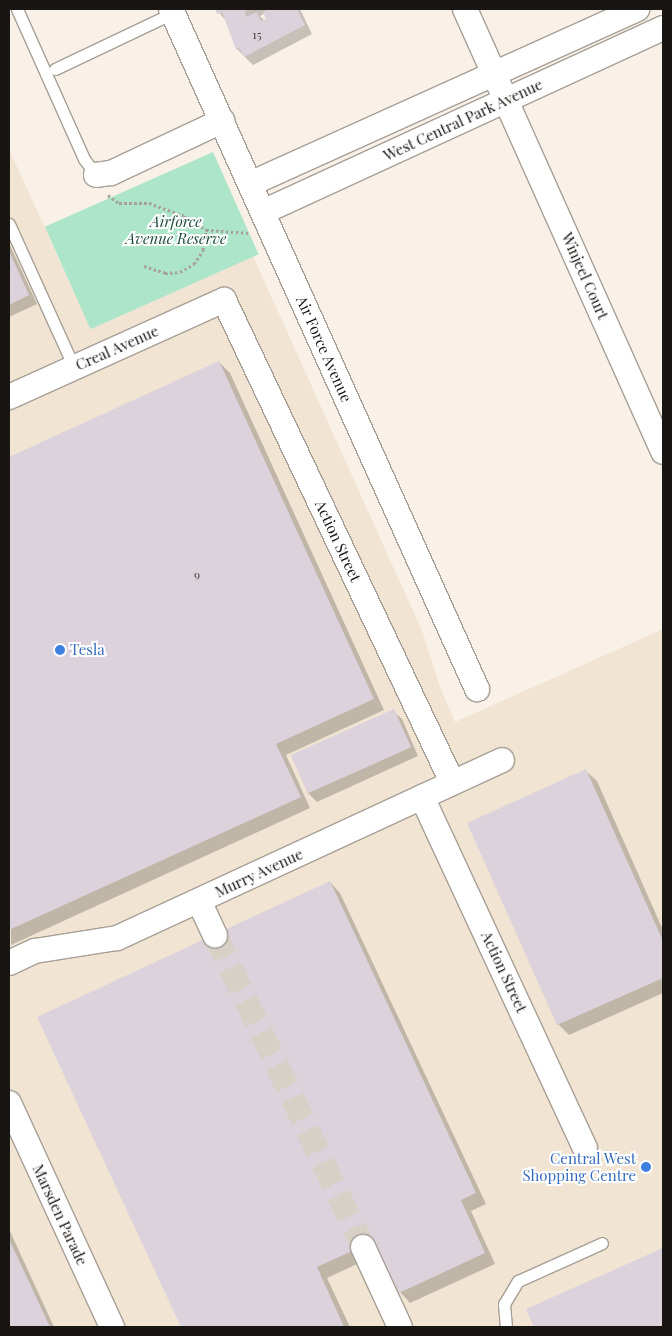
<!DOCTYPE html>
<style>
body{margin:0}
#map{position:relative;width:672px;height:1336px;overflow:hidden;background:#f9f1e7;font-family:"Playfair Display",serif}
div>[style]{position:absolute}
.built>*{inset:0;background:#f1e4d3}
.green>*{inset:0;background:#ade5cb;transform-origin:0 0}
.shadow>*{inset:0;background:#0003}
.building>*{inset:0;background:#dbd2dc;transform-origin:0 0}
.street-tunnel>*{height:24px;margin-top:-12px;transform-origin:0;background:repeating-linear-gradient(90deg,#d7d0c7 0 24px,transparent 0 36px)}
.path>*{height:3px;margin-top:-1.5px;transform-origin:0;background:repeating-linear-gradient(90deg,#a6a199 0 2.5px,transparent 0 5px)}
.roads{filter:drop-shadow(1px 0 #a79f96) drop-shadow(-1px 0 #a79f96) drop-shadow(0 1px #a79f96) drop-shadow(0 -1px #a79f96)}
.lane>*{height:11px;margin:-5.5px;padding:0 5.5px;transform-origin:5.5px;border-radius:5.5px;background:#fff}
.street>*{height:24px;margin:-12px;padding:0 12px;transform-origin:12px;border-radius:12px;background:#fff}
.dots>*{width:14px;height:14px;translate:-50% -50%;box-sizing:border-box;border:2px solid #fff;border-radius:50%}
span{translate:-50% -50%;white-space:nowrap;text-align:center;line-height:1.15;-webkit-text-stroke:4px #fff;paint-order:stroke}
.number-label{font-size:12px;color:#494544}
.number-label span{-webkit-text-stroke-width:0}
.street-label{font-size:15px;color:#181612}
.park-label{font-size:15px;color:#1c4c39;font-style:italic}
.shop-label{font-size:15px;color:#366cbe}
.left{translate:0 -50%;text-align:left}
.right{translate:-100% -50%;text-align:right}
.frame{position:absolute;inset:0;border:10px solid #181612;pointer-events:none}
</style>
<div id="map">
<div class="built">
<i style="clip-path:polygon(9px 149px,91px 329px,253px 256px,423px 633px,440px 687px,455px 722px,663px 629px,663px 1327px,9px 1327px)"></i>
</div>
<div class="green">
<i style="left:213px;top:152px;width:112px;height:184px;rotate:66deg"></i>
</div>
<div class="shadow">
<i style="clip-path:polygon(evenodd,216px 9px,300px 9px,312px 34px,253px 65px,237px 49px,227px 22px,216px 9px,265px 13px,268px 20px,265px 21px,260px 16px,265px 13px)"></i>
<i style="clip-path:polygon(9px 243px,37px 304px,9px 317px)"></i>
<i style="clip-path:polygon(219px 362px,230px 373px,384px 710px,286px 755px,310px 808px,11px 945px,9px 458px)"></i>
<i style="clip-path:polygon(393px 711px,402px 719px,418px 756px,317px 802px,308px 793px,292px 757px)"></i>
<i style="clip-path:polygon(586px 771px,597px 781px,663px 930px,663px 993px,569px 1035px,558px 1024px)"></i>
<i style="clip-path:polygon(330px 882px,340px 893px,486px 1204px,471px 1211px,495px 1264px,410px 1303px,400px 1292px,381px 1253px,327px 1278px,350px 1327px,183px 1327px,39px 1018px)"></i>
<i style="clip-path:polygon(9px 1229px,54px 1327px,9px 1327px)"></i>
<i style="clip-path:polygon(663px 1249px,663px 1327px,535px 1327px,528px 1310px)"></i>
</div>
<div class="building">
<i style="clip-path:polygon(215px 9px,249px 9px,245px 11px,246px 17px,257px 12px,261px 21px,266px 19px,263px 12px,269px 9px,297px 9px,305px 25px,244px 57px,239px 48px,236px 50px,222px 12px,217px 14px)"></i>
<i style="clip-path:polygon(9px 251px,29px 295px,9px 305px)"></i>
<i style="clip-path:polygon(219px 361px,374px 699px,276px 744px,301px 797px,9px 930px,9px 457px)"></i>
<i style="left:394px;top:709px;width:42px;height:113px;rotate:66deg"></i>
<i style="clip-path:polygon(586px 769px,663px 941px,663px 978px,557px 1025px,467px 823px)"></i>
<i style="clip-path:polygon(330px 881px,476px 1193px,461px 1200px,485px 1253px,399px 1293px,374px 1241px,317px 1267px,344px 1327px,181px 1327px,37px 1017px)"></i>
<i style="clip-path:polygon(9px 1239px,50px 1327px,9px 1327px)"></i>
<i style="clip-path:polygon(663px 1248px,663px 1327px,534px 1327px,526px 1309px)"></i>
</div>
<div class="street-tunnel">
<i style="left:215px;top:935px;width:345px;rotate:64.6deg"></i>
</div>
<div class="path">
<i style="left:108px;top:195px;width:14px;rotate:36deg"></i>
<i style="left:119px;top:203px;width:30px"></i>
<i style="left:149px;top:203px;width:37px;rotate:20deg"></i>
<i style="left:184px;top:216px;width:26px;rotate:32deg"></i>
<i style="left:206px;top:230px;width:43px;rotate:4deg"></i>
<i style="left:144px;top:266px;width:22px;rotate:18deg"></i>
<i style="left:165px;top:273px;width:15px;rotate:-4deg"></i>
<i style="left:180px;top:272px;width:16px;rotate:-30deg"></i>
<i style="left:194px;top:264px;width:17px;rotate:-57deg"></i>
<i style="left:203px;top:250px;width:20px;rotate:-81deg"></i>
</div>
<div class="roads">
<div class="lane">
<i style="left:17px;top:9px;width:164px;rotate:65.9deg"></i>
<i style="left:84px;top:159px;width:20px;rotate:53deg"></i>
<i style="left:55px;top:69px;width:131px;rotate:-25.4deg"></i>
<i style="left:9px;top:224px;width:157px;rotate:65.6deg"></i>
<i style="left:506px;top:1327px;width:23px;rotate:-95deg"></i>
<i style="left:504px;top:1304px;width:27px;rotate:-59deg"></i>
<i style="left:518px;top:1281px;width:92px;rotate:-24.3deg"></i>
</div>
<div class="street">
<i style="left:171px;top:9px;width:746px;rotate:65.77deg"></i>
<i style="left:465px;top:9px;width:485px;rotate:65.9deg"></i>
<i style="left:96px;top:175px;width:15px;rotate:-8deg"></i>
<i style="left:111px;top:173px;width:123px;rotate:-25.1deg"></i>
<i style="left:250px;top:184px;width:425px;rotate:-24.3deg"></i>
<i style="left:263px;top:212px;width:440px;rotate:-24.7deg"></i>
<i style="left:9px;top:397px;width:236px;rotate:-24.3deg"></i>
<i style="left:224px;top:300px;width:533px;rotate:64.68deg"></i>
<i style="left:422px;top:797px;width:387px;rotate:65.1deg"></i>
<i style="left:199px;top:901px;width:38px;rotate:65deg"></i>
<i style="left:9px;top:963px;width:29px;rotate:-25deg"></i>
<i style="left:35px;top:951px;width:83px;rotate:-9deg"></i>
<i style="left:117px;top:938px;width:424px;rotate:-24.8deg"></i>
<i style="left:9px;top:1103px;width:247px;rotate:65.3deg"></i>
<i style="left:363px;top:1247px;width:88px;rotate:65.2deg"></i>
</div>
</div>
<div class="dots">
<i style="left:60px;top:650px;background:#3f7fe0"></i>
<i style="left:646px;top:1167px;background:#3f7fe0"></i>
</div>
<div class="number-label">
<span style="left:257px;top:35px">15</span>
<span style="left:197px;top:575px">9</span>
</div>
<div class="street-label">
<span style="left:463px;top:120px;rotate:-25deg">West Central Park Avenue</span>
<span style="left:585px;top:276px;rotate:66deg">Winjeel Court</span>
<span style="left:117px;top:348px;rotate:-24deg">Creal Avenue</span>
<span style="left:324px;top:349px;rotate:66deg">Air Force Avenue</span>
<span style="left:338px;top:541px;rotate:65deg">Action Street</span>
<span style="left:259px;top:873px;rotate:-25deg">Murry Avenue</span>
<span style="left:504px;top:972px;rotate:65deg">Action Street</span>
<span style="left:60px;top:1215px;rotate:65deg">Marsden Parade</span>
</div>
<div class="park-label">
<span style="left:176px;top:230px">Airforce<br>Avenue Reserve</span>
</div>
<div class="shop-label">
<span class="left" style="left:70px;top:650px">Tesla</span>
<span class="right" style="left:636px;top:1167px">Central West<br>Shopping Centre</span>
</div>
<div class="frame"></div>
</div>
